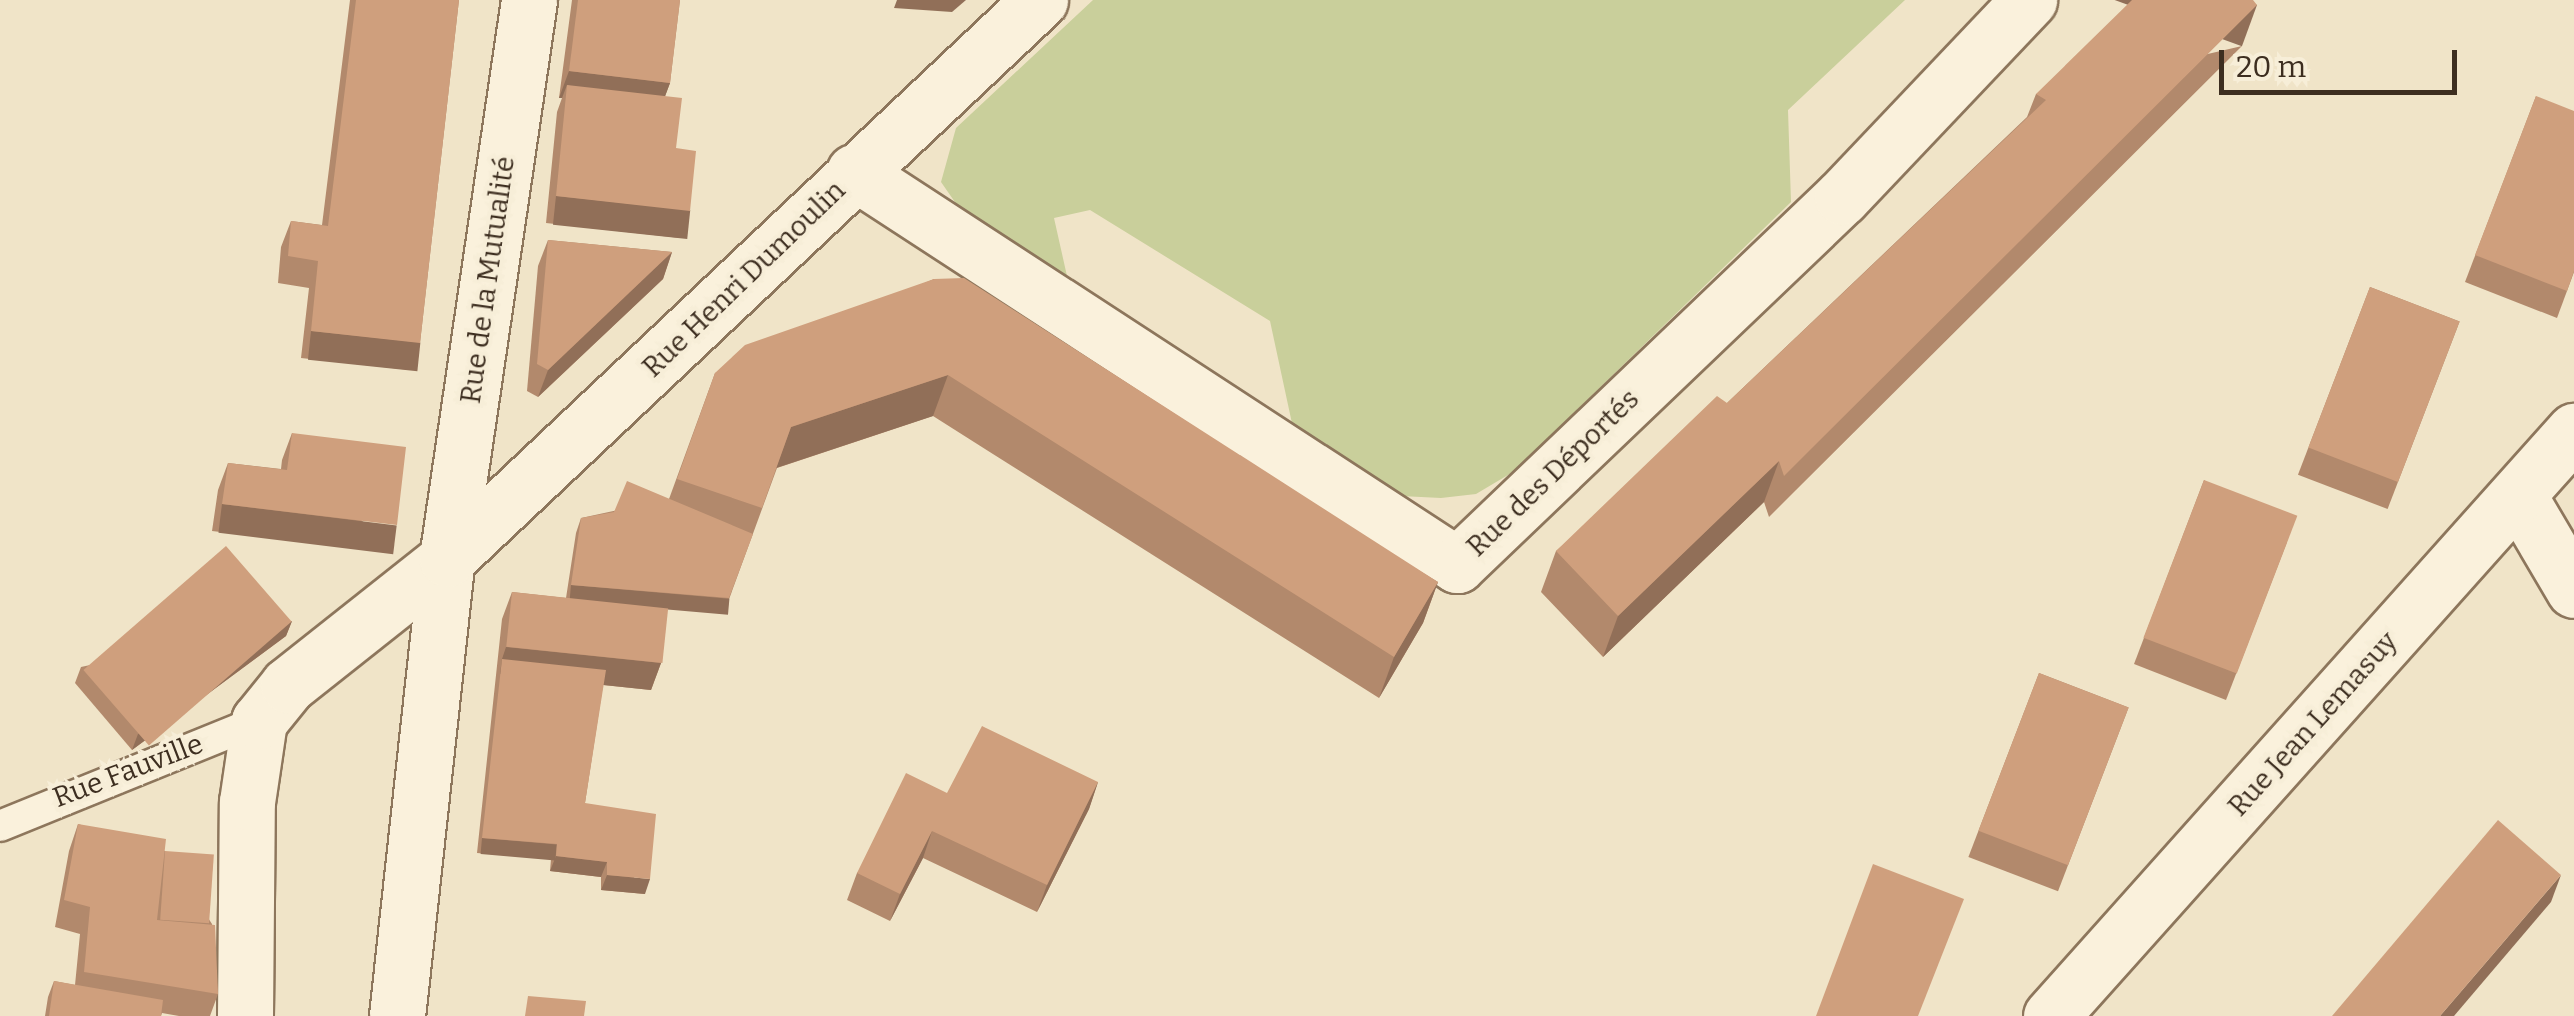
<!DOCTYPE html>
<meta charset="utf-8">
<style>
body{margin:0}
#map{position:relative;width:2574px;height:1016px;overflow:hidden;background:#f0e4c8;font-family:Bitter,serif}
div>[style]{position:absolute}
.green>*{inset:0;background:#c9cf9b}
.roads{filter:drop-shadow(2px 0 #8d765c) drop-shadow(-2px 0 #8d765c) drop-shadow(0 2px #8d765c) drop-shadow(0 -2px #8d765c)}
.service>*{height:30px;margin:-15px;padding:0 15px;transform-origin:15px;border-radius:15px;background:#faf1dc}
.minor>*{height:55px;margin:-27.5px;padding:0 27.5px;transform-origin:27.5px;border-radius:27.5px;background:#faf1dc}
.tertiary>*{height:55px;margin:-27.5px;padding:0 27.5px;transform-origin:27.5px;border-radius:27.5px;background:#faf1dc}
.wall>*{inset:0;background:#b2896c;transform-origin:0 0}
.shaded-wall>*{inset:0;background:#916f58;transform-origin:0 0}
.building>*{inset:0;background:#cf9f7d;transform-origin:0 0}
span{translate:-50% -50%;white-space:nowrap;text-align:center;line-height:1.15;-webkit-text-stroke:8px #f7eed8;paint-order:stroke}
.street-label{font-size:28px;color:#3d2e20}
.scale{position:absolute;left:2219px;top:50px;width:238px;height:45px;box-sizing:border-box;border:5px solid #3d2e20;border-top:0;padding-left:12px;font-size:30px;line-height:35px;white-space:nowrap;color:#3d2e20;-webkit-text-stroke:8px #f7eed8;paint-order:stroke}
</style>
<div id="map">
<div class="green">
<i style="clip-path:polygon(1093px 0,1905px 0,1788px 110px,1791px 202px,1513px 472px,1476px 494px,1441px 498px,1401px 496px,1293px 428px,1270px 321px,1090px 210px,1054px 218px,1069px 285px,966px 218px,941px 182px,956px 128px)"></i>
</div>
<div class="roads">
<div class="service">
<i style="left:0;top:826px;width:279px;rotate:-22.1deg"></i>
</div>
<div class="minor">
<i style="left:854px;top:172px;width:720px;rotate:33.09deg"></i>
<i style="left:1457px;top:565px;width:533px;rotate:-43.71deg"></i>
<i style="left:1842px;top:197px;width:272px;rotate:-46.5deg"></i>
<i style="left:2518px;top:495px;width:110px;rotate:59.5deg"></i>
<i style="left:245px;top:1016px;width:214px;rotate:-89.5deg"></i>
<i style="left:247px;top:802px;width:82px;rotate:-81.6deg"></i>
<i style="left:259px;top:721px;width:46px;rotate:-51.1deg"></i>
<i style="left:288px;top:685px;width:203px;rotate:-38.4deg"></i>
<i style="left:447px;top:559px;width:815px;rotate:-43.31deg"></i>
<i style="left:2051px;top:1016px;width:785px;rotate:-48.2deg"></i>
</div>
<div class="tertiary">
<i style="left:397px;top:1016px;width:460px;rotate:-83.8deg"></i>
<i style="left:447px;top:559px;width:565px;rotate:-81.65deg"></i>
</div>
</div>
<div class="wall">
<i style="clip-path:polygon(350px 0,459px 0,420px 343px,410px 370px,301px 358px,309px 288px,278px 283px,281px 247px,291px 221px,322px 225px)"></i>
<i style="clip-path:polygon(572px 0,680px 0,670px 83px,665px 96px,676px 148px,680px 238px,546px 223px,557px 112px,562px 98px,559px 98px)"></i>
<i style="clip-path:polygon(2242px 46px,1769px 517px,1764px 502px,1603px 657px,1541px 592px,1556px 551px,1727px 403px,2027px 117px,2036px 94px)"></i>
<i style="clip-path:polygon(2536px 96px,2574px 272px,2557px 318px,2465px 282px)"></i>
<i style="clip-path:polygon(548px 240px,672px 252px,663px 279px,538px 397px,527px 391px,538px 266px)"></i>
<i style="clip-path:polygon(934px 279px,1438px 582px,1423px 623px,1379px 698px,933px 416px,777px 468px,724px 613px,663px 608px,661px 663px,651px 690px,603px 685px,585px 803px,645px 894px,601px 890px,601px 877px,550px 871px,551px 859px,477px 853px,502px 619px,512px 592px,566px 598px,576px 533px,581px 518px,669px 499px,715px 373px)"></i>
<i style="left:2370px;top:287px;width:96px;height:201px;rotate:21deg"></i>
<i style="clip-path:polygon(292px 433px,387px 552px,212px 531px,218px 490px,228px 463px,281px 469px,282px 460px)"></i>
<i style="clip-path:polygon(2204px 480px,2287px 542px,2226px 700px,2134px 664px)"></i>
<i style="clip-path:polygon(292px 621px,286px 636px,132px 750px,75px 683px,81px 667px)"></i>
<i style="left:2039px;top:673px;width:96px;height:197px;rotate:21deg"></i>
<i style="clip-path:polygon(1098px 782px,1089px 809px,1037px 912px,923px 858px,890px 921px,847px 900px,857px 873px,947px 793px)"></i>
<i style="clip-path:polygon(78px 824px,165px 851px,212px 924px,218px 994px,210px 1016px,179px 1016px,162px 1013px,161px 1016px,45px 1016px,48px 997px,54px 981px,75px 985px,80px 934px,55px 927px,69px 851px)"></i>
</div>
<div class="shaded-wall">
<i style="clip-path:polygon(897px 0,966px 0,952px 12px,894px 8px)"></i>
<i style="left:2257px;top:5px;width:44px;height:668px;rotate:110deg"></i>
<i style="clip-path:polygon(569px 71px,670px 83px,660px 110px,567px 85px,562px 98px,559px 98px)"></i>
<i style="left:556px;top:196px;width:135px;height:29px;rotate:6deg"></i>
<i style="clip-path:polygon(672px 252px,663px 279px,538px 397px,548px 370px)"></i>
<i style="left:311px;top:331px;width:110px;height:29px;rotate:6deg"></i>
<i style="clip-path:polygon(948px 375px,933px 416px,776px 468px,791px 427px)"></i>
<i style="clip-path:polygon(1779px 461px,1764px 502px,1603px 657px,1618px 616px)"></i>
<i style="left:222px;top:504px;width:176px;height:29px;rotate:7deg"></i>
<i style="clip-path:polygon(1438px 582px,1423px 623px,1379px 698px,1394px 657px)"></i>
<i style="left:571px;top:585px;width:159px;height:16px;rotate:5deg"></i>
<i style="clip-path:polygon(292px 621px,286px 636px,132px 750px,138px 734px)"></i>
<i style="clip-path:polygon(506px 647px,661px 663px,651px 690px,500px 674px,502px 659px)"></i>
<i style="clip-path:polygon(1098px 782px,1089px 809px,1037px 912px,1047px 885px)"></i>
<i style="clip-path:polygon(932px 831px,923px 858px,890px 921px,900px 894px)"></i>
<i style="left:482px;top:838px;width:75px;height:16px;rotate:5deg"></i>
<i style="clip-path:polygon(556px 856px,607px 862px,601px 877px,550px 871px)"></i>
<i style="clip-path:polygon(607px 875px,650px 879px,645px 894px,601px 890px)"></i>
<i style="clip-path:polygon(2561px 875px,2551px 902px,2454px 1016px,2440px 1016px)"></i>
</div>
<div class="building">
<i style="clip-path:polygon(356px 0,459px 0,420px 343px,311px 331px,318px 261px,288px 256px,291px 221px,328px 226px)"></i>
<i style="clip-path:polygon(578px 0,680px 0,670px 83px,569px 71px)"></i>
<i style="clip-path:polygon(2132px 0,2253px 0,2257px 5px,1784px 476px,1779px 461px,1618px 616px,1556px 551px,1717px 396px,1727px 403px,2046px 100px,2036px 94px)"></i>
<i style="clip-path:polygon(567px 85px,682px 98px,676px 148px,696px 151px,690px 211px,556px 196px)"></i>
<i style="clip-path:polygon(2536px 96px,2574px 111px,2574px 271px,2567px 291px,2475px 255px)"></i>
<i style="clip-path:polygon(548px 240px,672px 252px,548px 370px,537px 364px)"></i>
<i style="clip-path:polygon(964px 278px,1438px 582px,1394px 657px,948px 375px,791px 427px,762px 508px,677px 479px,715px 373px,745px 345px,934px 279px)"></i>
<i style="left:2370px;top:287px;width:96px;height:172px;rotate:21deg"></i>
<i style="clip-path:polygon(292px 433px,406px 447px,397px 525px,222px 504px,228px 463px,287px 470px)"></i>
<i style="left:2204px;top:480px;width:100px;height:169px;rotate:21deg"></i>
<i style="clip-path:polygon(627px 481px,753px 534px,729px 598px,571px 585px,581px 518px,614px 512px)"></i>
<i style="left:226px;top:546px;width:100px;height:189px;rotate:49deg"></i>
<i style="left:512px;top:592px;width:157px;height:55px;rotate:6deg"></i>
<i style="clip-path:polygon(502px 659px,606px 670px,585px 803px,656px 814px,650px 879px,607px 875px,607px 862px,556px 856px,557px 844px,482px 838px)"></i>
<i style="left:2039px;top:673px;width:96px;height:169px;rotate:21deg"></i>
<i style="clip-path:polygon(982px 726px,1098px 782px,1047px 885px,932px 831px,900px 894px,857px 873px,906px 773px,947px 793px)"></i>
<i style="clip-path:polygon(2498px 820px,2561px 875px,2440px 1016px,2332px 1016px)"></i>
<i style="clip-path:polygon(78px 824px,166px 839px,157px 920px,215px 925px,218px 994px,84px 972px,90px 907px,64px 900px)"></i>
<i style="left:165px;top:851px;width:49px;height:69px;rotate:4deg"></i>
<i style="clip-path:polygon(1873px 864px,1964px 899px,1918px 1016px,1816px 1016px)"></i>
<i style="clip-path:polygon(54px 981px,163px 1000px,161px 1016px,49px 1016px)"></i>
<i style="clip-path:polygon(528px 996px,586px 1001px,584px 1016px,525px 1016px)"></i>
</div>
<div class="street-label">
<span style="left:744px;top:279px;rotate:-44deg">Rue Henri Dumoulin</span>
<span style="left:488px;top:280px;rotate:-82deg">Rue de la Mutualité</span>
<span style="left:1553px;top:473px;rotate:-44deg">Rue des Déportés</span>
<span style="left:2313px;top:724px;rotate:-48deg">Rue Jean Lemasuy</span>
<span style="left:128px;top:771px;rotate:-21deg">Rue Fauville</span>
</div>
<div class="scale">20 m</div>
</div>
